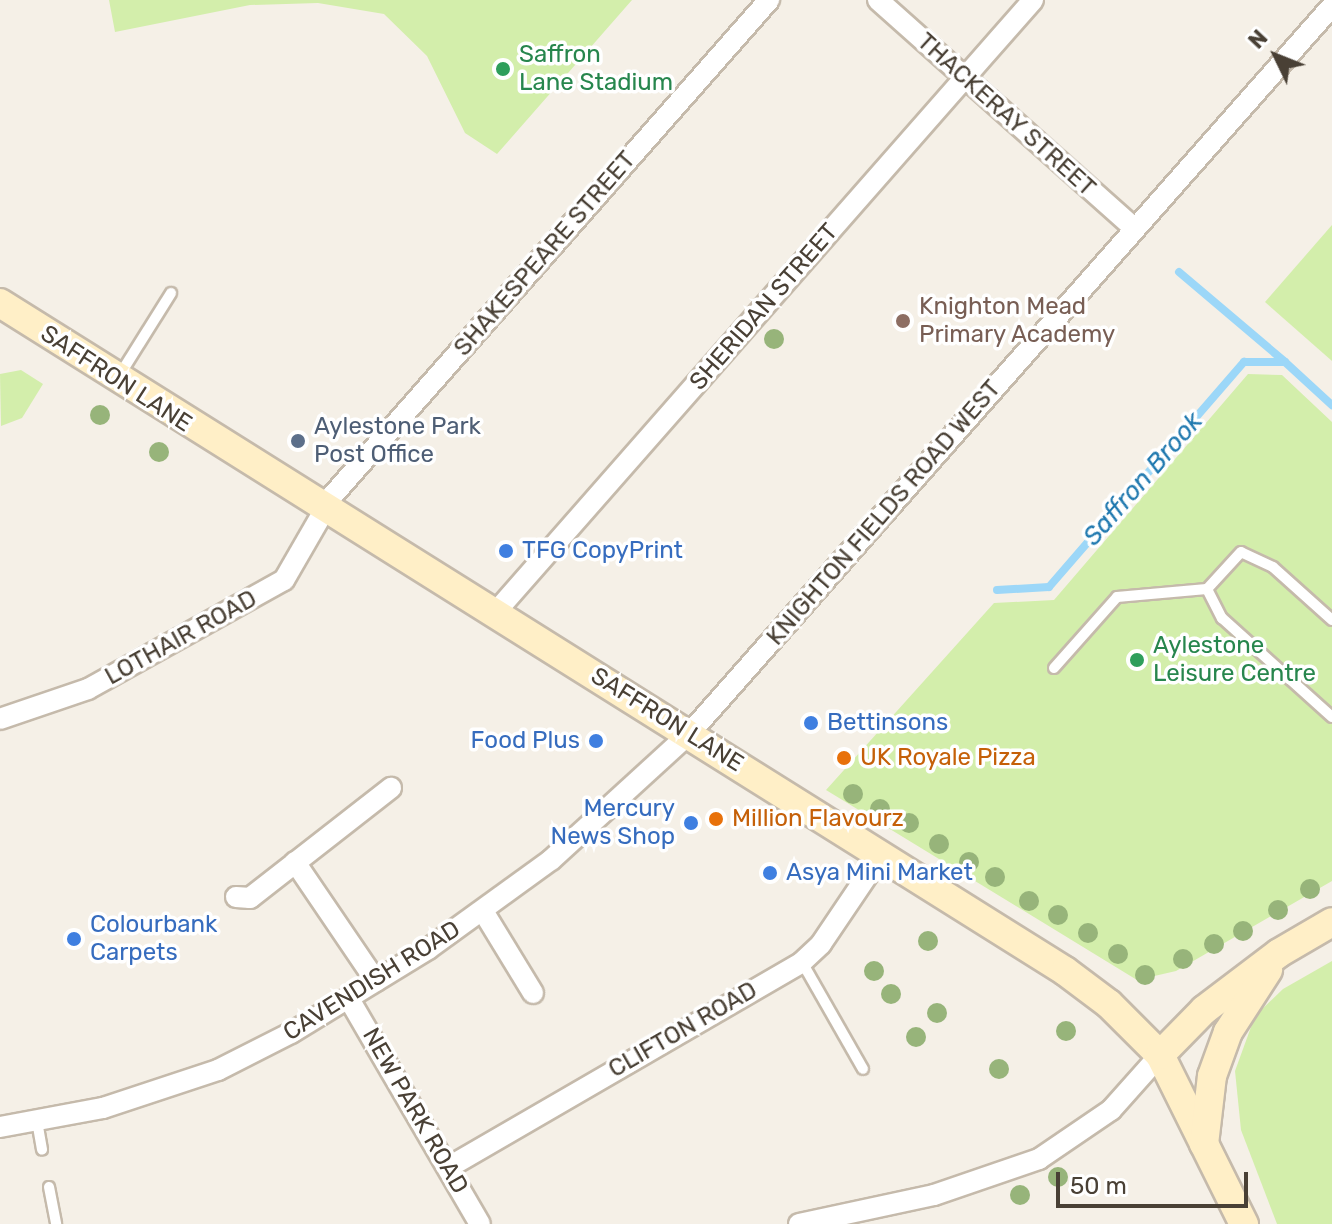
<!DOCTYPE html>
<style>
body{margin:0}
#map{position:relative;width:1332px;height:1224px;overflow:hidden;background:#f5f0e7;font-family:Rubik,sans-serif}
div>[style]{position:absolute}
.green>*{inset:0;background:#d3eeab}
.stream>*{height:8px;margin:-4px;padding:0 4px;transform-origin:4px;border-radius:4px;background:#9cd7f8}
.roads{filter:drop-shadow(2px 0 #c5baab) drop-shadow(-2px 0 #c5baab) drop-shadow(0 2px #c5baab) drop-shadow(0 -2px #c5baab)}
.lane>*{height:10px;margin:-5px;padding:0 5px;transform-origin:5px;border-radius:5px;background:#fff}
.street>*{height:20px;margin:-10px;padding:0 10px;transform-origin:10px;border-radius:10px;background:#fff}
.secondary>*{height:28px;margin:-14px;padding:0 14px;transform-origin:14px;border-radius:14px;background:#ffefc7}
.trees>*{width:20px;height:20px;margin:-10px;border-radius:50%;background:#97b47a}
.dots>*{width:22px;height:22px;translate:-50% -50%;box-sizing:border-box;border:4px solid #fff;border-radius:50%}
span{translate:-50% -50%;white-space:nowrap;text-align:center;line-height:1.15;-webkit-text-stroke:7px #fff;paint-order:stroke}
.leisure-label{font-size:24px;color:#27864d}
.left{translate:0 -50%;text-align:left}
.street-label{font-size:24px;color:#494035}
.education-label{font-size:24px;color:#785e54}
.service-label{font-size:24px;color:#4e5e75}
.shop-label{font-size:24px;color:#366cbe}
.right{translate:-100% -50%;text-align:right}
.food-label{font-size:24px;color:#c56008}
.water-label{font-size:26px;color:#2079af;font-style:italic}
.north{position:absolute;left:1236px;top:16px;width:80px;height:80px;-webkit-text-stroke:6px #fff;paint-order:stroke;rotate:313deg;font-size:22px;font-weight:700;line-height:32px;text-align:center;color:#494035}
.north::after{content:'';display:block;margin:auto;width:28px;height:36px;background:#494035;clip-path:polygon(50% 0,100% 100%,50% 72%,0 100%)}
.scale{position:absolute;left:1056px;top:1172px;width:192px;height:36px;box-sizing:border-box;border:4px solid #494035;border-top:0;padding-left:10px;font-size:24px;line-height:28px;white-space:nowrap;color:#494035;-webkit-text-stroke:6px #fff;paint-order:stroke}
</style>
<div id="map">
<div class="green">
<i style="clip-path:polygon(109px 0,632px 0,497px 154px,465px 133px,427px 56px,384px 14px,318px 3px,250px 5px,115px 32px)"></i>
<i style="clip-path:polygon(1332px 225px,1332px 361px,1265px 302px)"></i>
<i style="clip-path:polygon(21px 370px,43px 384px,22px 418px,1px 426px,0 374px)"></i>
<i style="clip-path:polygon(1248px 374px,1282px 375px,1332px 422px,1332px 881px,1176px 971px,1137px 980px,826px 790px,994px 603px,1054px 600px)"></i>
<i style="clip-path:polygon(1332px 961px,1332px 1224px,1277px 1224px,1241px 1130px,1235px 1071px,1255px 1016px,1283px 989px)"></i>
</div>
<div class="stream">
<i style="left:1179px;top:272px;width:139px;rotate:40.3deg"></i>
<i style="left:997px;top:590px;width:52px;rotate:-3.3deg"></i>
<i style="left:1049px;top:587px;width:298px;rotate:-49.1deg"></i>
<i style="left:1244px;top:362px;width:41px"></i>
<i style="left:1285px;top:362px;width:64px;rotate:42.5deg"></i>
</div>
<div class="roads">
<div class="lane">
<i style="left:119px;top:376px;width:98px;rotate:-57.9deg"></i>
<i style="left:1332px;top:620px;width:79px;rotate:-138.1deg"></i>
<i style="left:1273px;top:567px;width:35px;rotate:-155deg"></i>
<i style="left:1241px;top:552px;width:50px;rotate:132.6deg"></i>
<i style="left:1207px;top:589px;width:33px;rotate:63deg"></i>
<i style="left:1222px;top:618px;width:148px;rotate:42deg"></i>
<i style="left:1054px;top:668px;width:95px;rotate:-48.4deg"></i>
<i style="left:1117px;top:597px;width:90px;rotate:-5.1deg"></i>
<i style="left:802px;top:962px;width:123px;rotate:60.3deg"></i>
<i style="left:37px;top:1121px;width:29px;rotate:80deg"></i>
<i style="left:49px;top:1187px;width:38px;rotate:79deg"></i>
</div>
<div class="street">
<i style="left:878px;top:0;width:344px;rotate:41.7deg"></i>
<i style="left:494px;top:614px;width:817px;rotate:-48.72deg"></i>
<i style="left:0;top:719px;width:93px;rotate:-18.8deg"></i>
<i style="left:88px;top:689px;width:224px;rotate:-29.1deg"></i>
<i style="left:284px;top:580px;width:98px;rotate:-60deg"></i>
<i style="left:333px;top:495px;width:660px;rotate:-48.63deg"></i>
<i style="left:295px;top:862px;width:144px;rotate:55.8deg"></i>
<i style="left:236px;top:897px;width:14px;rotate:4deg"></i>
<i style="left:250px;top:898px;width:179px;rotate:-38deg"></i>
<i style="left:483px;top:911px;width:96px;rotate:58.6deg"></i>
<i style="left:349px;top:999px;width:260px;rotate:59.8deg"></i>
<i style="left:0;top:1127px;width:105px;rotate:-10.5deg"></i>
<i style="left:103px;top:1108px;width:121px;rotate:-18.3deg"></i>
<i style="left:218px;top:1070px;width:82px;rotate:-26.9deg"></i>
<i style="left:291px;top:1033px;width:161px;rotate:-31.5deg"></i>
<i style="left:428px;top:949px;width:152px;rotate:-35.9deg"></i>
<i style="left:551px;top:860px;width:188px;rotate:-42.4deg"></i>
<i style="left:690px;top:733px;width:970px;rotate:-48.55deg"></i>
<i style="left:449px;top:1167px;width:408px;rotate:-30.1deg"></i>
<i style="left:802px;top:962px;width:26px;rotate:-43deg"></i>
<i style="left:821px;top:944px;width:107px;rotate:-56deg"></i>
<i style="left:799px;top:1224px;width:138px;rotate:-12.1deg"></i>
<i style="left:934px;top:1195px;width:111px;rotate:-18.9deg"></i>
<i style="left:1039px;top:1159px;width:87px;rotate:-34.2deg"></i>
<i style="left:1111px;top:1110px;width:74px;rotate:-48.3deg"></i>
</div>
<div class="secondary">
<i style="left:0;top:303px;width:1257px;rotate:32.1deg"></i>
<i style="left:1065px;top:971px;width:55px;rotate:36.9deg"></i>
<i style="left:1109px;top:1004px;width:72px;rotate:45deg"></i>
<i style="left:1160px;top:1055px;width:189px;rotate:63.6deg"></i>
<i style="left:1160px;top:1055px;width:63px;rotate:-45.6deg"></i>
<i style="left:1204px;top:1010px;width:94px;rotate:-37.2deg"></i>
<i style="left:1279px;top:953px;width:61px;rotate:-30.3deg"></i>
<i style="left:1204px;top:1144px;width:68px;rotate:-83.3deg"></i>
<i style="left:1212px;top:1076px;width:47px;rotate:-70deg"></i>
<i style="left:1228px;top:1032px;width:74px;rotate:-57.2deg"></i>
</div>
</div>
<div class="trees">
<i style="left:774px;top:339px"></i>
<i style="left:100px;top:415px"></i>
<i style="left:159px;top:452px"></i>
<i style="left:853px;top:794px"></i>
<i style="left:880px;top:809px"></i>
<i style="left:909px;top:823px"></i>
<i style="left:939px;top:844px"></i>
<i style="left:969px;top:862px"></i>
<i style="left:995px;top:877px"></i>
<i style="left:1310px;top:889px"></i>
<i style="left:1029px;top:901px"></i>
<i style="left:1278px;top:910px"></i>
<i style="left:1058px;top:915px"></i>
<i style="left:1243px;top:931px"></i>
<i style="left:1088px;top:933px"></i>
<i style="left:928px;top:941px"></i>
<i style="left:1214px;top:944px"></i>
<i style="left:1118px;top:954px"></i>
<i style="left:1183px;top:959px"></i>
<i style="left:874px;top:971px"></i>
<i style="left:1145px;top:975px"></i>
<i style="left:891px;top:994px"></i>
<i style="left:937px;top:1013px"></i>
<i style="left:1066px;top:1031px"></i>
<i style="left:916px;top:1037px"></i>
<i style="left:999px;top:1069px"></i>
<i style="left:1058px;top:1177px"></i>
<i style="left:1020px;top:1195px"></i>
</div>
<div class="dots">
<i style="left:503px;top:69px;background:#2e9e5b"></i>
<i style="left:903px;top:321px;background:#8d6e63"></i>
<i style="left:298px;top:441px;background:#5c6f8a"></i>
<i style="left:506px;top:551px;background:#3f7fe0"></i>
<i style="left:1137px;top:660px;background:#2e9e5b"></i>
<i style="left:811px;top:723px;background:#3f7fe0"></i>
<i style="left:596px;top:741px;background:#3f7fe0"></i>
<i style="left:844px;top:758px;background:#e8710a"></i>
<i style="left:716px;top:819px;background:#e8710a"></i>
<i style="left:691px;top:823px;background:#3f7fe0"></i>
<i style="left:770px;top:873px;background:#3f7fe0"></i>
<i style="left:74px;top:939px;background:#3f7fe0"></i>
</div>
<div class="leisure-label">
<span class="left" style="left:519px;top:69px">Saffron<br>Lane Stadium</span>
<span class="left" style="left:1153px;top:660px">Aylestone<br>Leisure Centre</span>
</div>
<div class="street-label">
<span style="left:1006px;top:115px;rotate:42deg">THACKERAY STREET</span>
<span style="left:545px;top:254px;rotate:-49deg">SHAKESPEARE STREET</span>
<span style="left:764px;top:307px;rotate:-49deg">SHERIDAN STREET</span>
<span style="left:116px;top:379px;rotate:33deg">SAFFRON LANE</span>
<span style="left:884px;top:513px;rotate:-49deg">KNIGHTON FIELDS ROAD WEST</span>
<span style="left:181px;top:638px;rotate:-29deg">LOTHAIR ROAD</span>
<span style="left:667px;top:720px;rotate:32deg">SAFFRON LANE</span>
<span style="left:372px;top:981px;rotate:-32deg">CAVENDISH ROAD</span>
<span style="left:683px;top:1030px;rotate:-30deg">CLIFTON ROAD</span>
<span style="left:415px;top:1111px;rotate:60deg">NEW PARK ROAD</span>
</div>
<div class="education-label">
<span class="left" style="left:919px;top:321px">Knighton Mead<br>Primary Academy</span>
</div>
<div class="service-label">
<span class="left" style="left:314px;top:441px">Aylestone Park<br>Post Office</span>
</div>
<div class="shop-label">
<span class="left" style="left:522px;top:551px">TFG CopyPrint</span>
<span class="left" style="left:827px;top:723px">Bettinsons</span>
<span class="right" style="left:580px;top:741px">Food Plus</span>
<span class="right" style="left:675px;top:823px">Mercury<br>News Shop</span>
<span class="left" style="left:786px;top:873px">Asya Mini Market</span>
<span class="left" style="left:90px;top:939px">Colourbank<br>Carpets</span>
</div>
<div class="food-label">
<span class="left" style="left:860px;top:758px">UK Royale Pizza</span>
<span class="left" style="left:732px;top:819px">Million Flavourz</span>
</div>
<div class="water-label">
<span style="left:1143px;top:479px;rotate:-49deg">Saffron Brook</span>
</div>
<div class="north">N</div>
<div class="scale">50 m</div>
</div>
